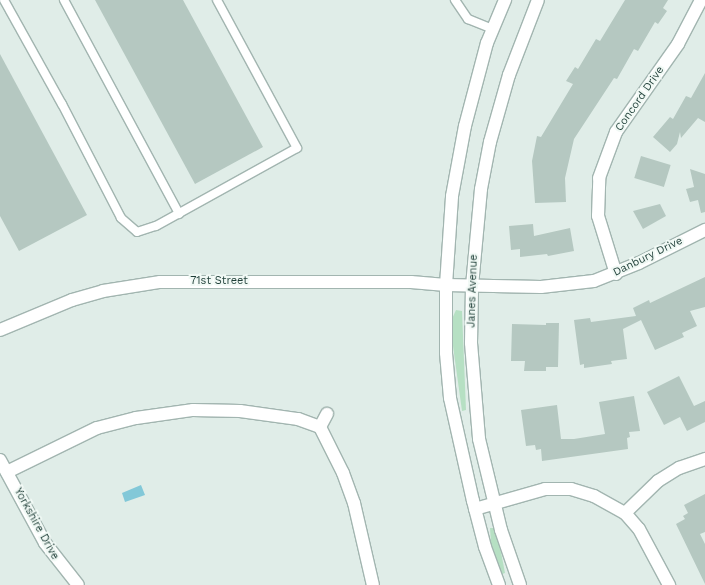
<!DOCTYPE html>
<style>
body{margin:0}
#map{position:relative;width:705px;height:585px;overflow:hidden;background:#e0ede8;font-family:"Work Sans",sans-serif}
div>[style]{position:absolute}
.green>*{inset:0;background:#b6e0c3}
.water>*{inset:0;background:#82c8d8}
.building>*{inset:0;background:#b5c8c1;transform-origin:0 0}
.roads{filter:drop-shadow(1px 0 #a2b5b0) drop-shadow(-1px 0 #a2b5b0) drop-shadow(0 1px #a2b5b0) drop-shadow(0 -1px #a2b5b0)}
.lane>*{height:8px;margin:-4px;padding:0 4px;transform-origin:4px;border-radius:4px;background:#fff}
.street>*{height:12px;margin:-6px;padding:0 6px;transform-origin:6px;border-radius:6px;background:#fff}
.secondary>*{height:12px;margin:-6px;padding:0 6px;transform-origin:6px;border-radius:6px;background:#fff}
span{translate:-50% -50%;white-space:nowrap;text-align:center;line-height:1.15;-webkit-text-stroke:4px #f1f9f5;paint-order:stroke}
.street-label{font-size:11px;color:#1f3f38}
</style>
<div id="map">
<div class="green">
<i style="clip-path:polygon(456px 310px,462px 311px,466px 410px,462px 411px,452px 339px,451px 321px)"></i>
<i style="clip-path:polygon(490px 528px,494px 528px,501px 552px,505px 573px,502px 574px,491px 543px)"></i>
</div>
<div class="water">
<i style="clip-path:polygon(141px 485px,145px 495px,125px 502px,122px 493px)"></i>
</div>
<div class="building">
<i style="clip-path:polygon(95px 0,183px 0,263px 147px,195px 184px)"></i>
<i style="clip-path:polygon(625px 0,668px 0,663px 8px,667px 11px,658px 24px,655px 22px,638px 51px,634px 49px,617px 79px,614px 78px,574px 139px,565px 178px,566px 202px,535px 203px,532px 161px,537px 136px,541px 137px,573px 84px,566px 81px,575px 67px,578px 69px,596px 39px,600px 41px)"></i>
<i style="clip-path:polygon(0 54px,87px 215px,19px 251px,0 216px)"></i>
<i style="clip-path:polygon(705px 73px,705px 122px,698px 118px,681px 138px,680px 132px,677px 144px,670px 152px,653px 137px,670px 117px,673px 119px,686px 96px,691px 98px)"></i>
<i style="left:641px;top:156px;width:31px;height:23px;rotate:17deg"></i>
<i style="clip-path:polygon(690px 169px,705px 174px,705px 212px,701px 213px,698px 200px,690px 202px,686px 189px,694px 187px)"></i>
<i style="clip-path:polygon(660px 204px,666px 216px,643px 229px,633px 211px)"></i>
<i style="clip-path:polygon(533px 224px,534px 236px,570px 228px,574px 251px,548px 256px,547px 254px,520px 257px,520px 249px,511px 250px,509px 226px)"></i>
<i style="clip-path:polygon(705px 277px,705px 307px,690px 311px,697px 326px,682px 333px,684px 337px,655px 350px,641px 320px,623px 329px,627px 359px,611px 361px,612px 364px,584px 368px,584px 364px,580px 365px,574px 320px,590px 318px,591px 322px,636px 316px,633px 308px,649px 300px,650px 303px)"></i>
<i style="clip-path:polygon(546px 323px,559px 323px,558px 367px,546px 367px,546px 371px,524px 371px,525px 361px,511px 361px,512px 324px,546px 325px)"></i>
<i style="clip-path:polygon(679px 376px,694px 406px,705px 401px,705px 422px,687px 431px,680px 417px,664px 425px,647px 392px)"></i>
<i style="clip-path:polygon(634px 396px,640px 431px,629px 432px,630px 437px,627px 438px,628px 449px,542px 461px,541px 449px,536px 450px,535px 445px,526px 446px,521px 410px,557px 405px,561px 439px,574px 439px,605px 434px,599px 402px)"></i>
<i style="clip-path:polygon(705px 494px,705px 532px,700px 534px,705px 544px,705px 584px,676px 524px,685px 519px,683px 516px,688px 513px,684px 505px)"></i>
</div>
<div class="roads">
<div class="lane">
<i style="left:4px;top:0;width:119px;rotate:60.9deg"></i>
<i style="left:62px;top:104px;width:128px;rotate:62.6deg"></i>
<i style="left:121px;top:218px;width:21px;rotate:41deg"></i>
<i style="left:137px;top:232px;width:20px;rotate:-18deg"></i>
<i style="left:156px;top:226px;width:161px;rotate:-29deg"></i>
<i style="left:297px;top:148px;width:168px;rotate:-118.4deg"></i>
<i style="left:64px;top:0;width:243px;rotate:61.7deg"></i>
<i style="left:455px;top:0;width:23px;rotate:56deg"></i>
<i style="left:468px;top:19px;width:27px;rotate:22deg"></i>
</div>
<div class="street">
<i style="left:616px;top:274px;width:61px;rotate:-107.2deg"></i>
<i style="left:598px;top:216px;width:38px;rotate:-88deg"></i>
<i style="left:599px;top:178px;width:49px;rotate:-69.7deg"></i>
<i style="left:616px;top:132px;width:108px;rotate:-54.8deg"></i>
<i style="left:678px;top:44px;width:50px;rotate:-62.4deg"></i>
<i style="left:472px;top:286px;width:57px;rotate:91deg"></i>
<i style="left:471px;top:343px;width:96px;rotate:85.2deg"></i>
<i style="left:479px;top:439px;width:94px;rotate:76.4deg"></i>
<i style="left:501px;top:530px;width:58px;rotate:70.9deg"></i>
<i style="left:320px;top:427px;width:15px;rotate:-62deg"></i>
<i style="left:0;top:460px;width:94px;rotate:61.5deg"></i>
<i style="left:45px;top:543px;width:53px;rotate:51.8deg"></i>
<i style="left:7px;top:472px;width:100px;rotate:-26.1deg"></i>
<i style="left:97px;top:428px;width:40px;rotate:-14.4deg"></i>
<i style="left:136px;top:418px;width:58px;rotate:-8deg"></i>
<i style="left:193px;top:410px;width:47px;rotate:1.2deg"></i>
<i style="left:240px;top:411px;width:59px;rotate:7.9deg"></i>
<i style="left:298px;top:419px;width:23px;rotate:20deg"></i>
<i style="left:320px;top:427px;width:51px;rotate:63.4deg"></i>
<i style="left:343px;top:473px;width:32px;rotate:70deg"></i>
<i style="left:354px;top:503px;width:84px;rotate:77deg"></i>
<i style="left:475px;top:509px;width:73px;rotate:-15.9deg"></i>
<i style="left:545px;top:489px;width:26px"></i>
<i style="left:571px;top:489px;width:24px;rotate:17deg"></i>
<i style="left:594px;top:496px;width:35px;rotate:29deg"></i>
<i style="left:625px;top:513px;width:21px;rotate:49deg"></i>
<i style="left:639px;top:529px;width:64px;rotate:61.8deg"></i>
<i style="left:625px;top:513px;width:46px;rotate:-44.1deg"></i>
<i style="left:658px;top:481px;width:25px;rotate:-32deg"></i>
<i style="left:679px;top:468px;width:28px;rotate:-19deg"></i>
<i style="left:499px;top:585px;width:40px;rotate:-110.2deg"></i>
<i style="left:485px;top:547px;width:48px;rotate:-104.6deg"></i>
<i style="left:473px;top:501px;width:106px;rotate:-102.6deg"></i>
<i style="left:450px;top:398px;width:45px;rotate:-95.1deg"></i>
<i style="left:446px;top:353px;width:68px;rotate:-90deg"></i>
<i style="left:446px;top:285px;width:95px;rotate:1.2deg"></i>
<i style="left:541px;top:287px;width:53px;rotate:-6.5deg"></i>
<i style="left:594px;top:281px;width:48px;rotate:-21.8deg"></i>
<i style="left:639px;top:263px;width:74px;rotate:-26.6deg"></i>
</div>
<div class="secondary">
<i style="left:472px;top:286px;width:97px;rotate:-84.7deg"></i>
<i style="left:481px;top:189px;width:48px;rotate:-79.2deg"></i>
<i style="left:490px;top:142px;width:70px;rotate:-74.2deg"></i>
<i style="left:509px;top:75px;width:80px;rotate:-68.9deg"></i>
<i style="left:0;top:330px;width:78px;rotate:-22.6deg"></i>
<i style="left:72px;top:300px;width:32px;rotate:-16deg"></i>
<i style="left:103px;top:291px;width:58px;rotate:-9deg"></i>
<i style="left:160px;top:282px;width:251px"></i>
<i style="left:411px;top:282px;width:35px;rotate:5deg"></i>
<i style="left:446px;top:285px;width:89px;rotate:-86.1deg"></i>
<i style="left:452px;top:196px;width:71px;rotate:-79.5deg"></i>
<i style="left:465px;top:126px;width:86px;rotate:-75.2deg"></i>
<i style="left:487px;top:43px;width:47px;rotate:-67.3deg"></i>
</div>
</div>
<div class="street-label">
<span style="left:640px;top:99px;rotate:-55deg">Concord Drive</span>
<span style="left:648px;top:257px;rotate:-26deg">Danbury Drive</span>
<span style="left:219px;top:281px">71st Street</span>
<span style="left:473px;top:291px;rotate:-88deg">Janes Avenue</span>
<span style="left:36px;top:524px;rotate:61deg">Yorkshire Drive</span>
</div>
</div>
